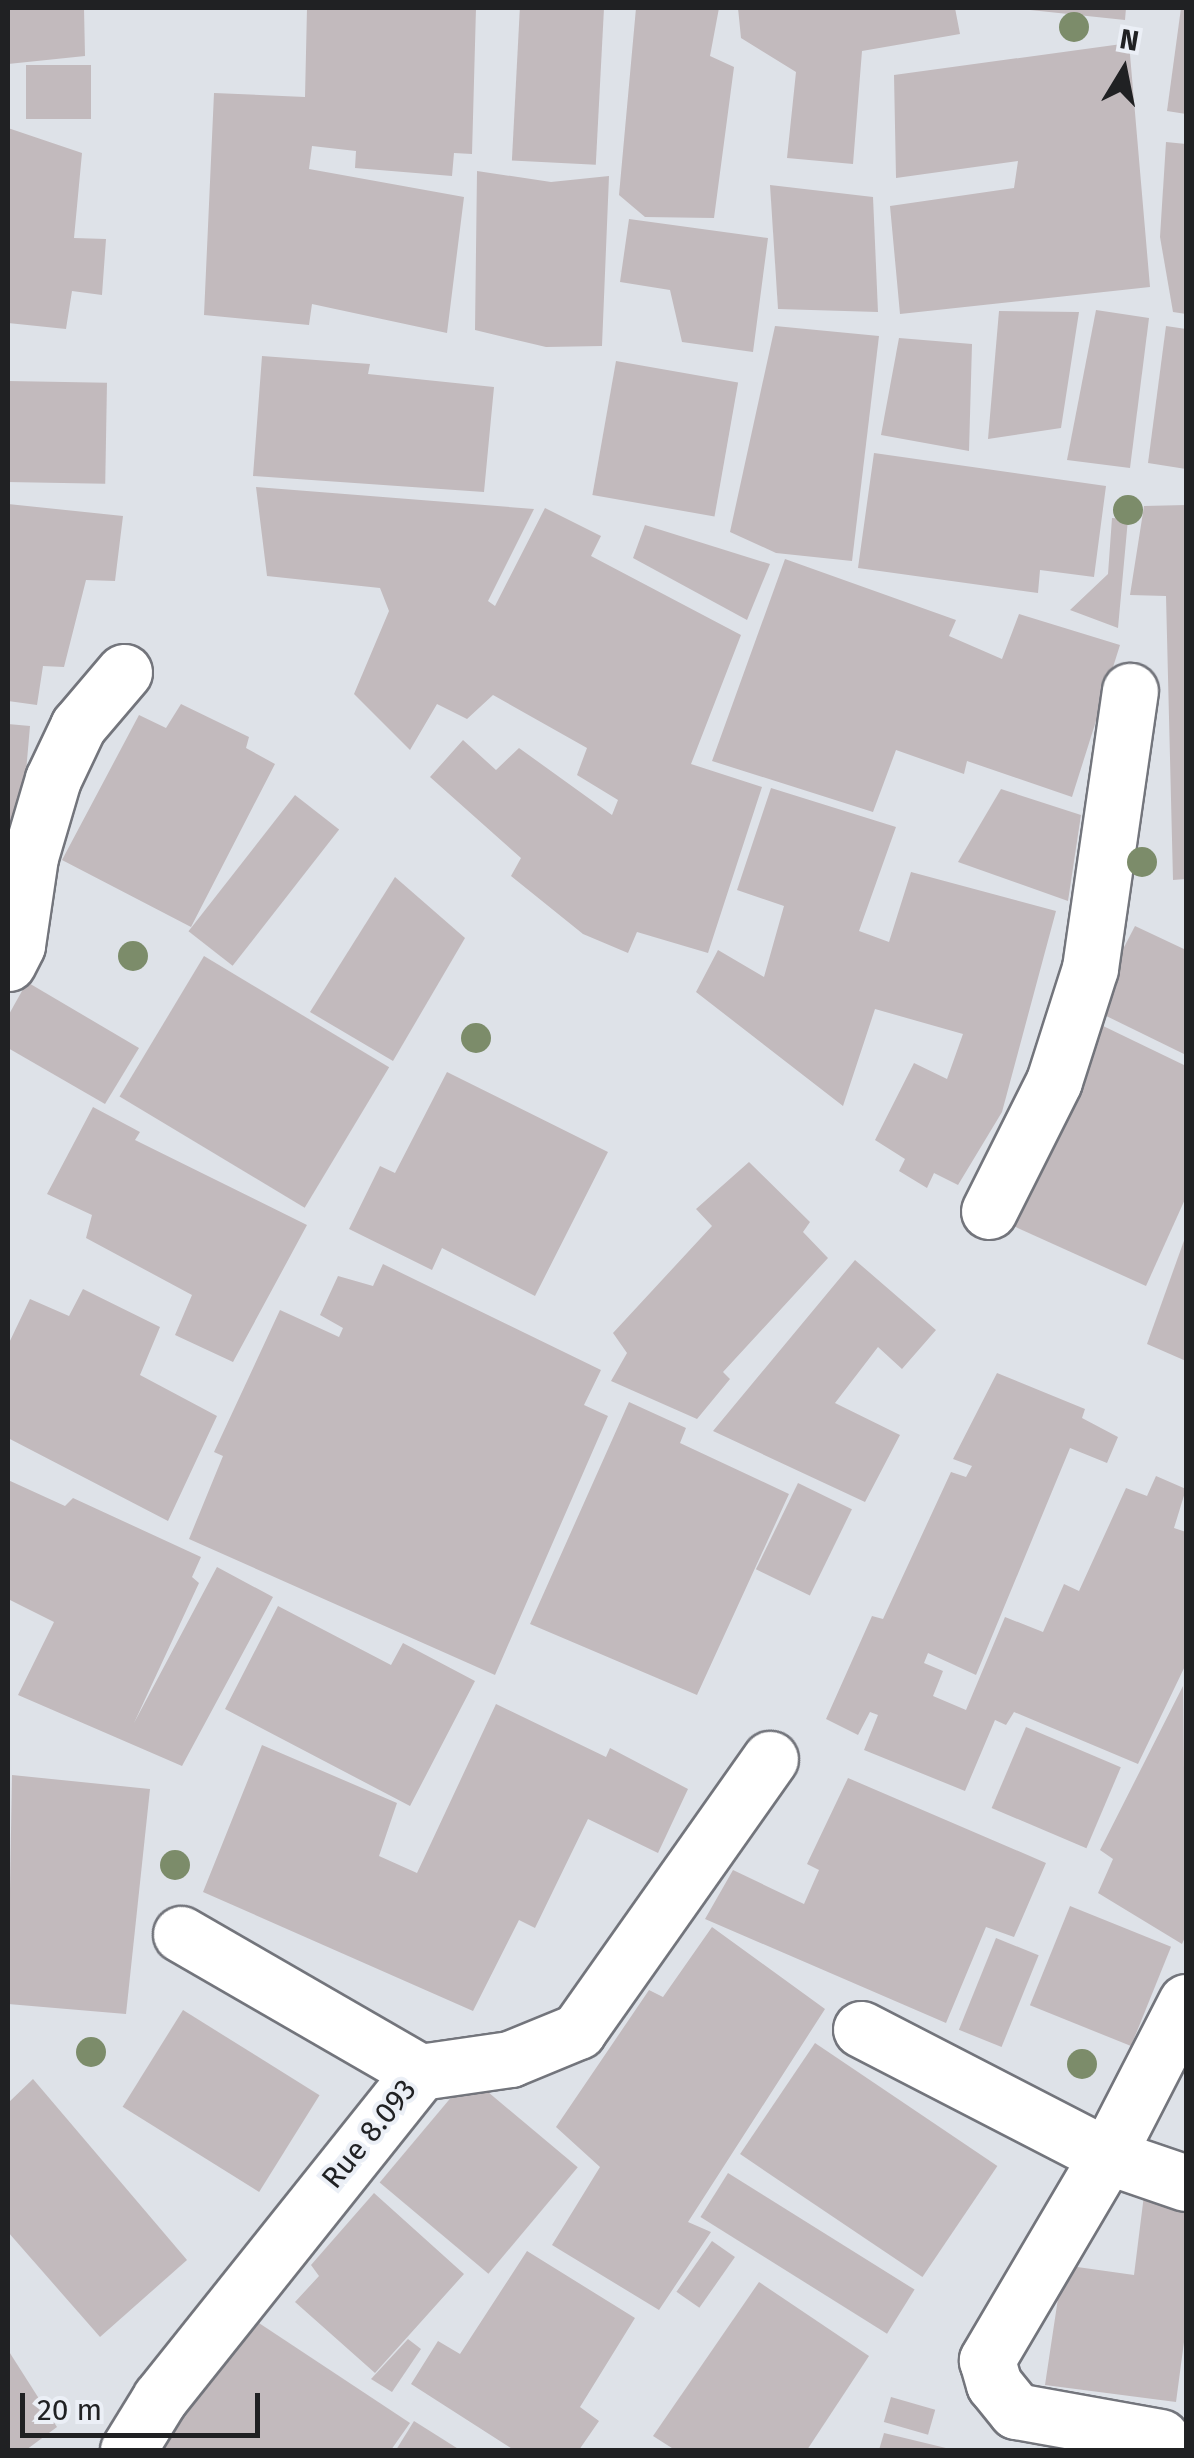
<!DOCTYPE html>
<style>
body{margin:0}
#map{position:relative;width:1194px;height:2458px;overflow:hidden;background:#dee2e8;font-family:"Fira Sans",sans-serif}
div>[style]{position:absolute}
.building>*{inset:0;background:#c2babd;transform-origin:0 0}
.roads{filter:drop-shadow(2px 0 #73757c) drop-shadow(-2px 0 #73757c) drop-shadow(0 2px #73757c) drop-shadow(0 -2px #73757c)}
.minor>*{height:55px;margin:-27.5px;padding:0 27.5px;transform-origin:27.5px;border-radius:27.5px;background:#fff}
.trees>*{width:30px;height:30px;margin:-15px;border-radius:50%;background:#7c8c6a}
span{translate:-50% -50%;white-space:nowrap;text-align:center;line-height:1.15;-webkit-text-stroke:8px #ebeff6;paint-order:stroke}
.street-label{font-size:30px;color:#202123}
.frame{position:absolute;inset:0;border:10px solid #202123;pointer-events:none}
.north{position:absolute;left:1074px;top:20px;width:100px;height:100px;-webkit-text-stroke:8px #ebeff6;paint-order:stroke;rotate:10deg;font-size:28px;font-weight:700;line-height:40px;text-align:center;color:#202123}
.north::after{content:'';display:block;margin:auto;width:35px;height:45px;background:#202123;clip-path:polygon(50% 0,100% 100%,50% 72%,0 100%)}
.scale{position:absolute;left:20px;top:2393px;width:240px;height:45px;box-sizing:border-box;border:5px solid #202123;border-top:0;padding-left:12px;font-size:30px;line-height:35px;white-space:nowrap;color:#202123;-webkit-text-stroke:8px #ebeff6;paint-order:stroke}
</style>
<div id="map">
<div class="building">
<i style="clip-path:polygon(8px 8px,84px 8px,85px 56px,8px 64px)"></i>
<i style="clip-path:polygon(307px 8px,476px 8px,472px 154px,454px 153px,452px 176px,355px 168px,356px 151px,312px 146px,309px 169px,464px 197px,447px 333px,312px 304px,309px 325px,204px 315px,214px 93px,305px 97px)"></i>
<i style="left:604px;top:8px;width:157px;height:84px;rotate:93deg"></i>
<i style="clip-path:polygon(636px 8px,719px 8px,710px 56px,734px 67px,714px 218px,645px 217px,619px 195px)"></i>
<i style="clip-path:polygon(738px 8px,955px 8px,960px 34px,862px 51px,853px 164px,787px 158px,796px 72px,741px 38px)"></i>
<i style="clip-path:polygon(1011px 8px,1126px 8px,1125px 20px)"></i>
<i style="clip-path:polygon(1181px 8px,1186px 8px,1186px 114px,1167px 111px)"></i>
<i style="clip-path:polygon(1129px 43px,1150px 287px,900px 314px,890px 206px,1014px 188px,1018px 161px,896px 178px,894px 75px)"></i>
<i style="left:91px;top:65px;width:54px;height:65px;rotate:90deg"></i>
<i style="clip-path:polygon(8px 128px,82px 153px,74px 238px,106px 239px,102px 295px,72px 291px,66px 329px,8px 323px)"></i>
<i style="clip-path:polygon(1166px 142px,1186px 144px,1186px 314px,1173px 312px,1160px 237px)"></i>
<i style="clip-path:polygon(477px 171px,551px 182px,609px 176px,602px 346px,546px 347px,475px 330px)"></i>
<i style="clip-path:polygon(770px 185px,873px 197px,878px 312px,778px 309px)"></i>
<i style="clip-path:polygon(629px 219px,768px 238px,753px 352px,682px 342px,670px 290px,620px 282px)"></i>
<i style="clip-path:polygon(1096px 310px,1149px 318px,1130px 468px,1067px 460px)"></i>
<i style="clip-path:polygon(999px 311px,1079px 312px,1061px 428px,988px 439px)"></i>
<i style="clip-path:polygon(775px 326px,879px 336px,852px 561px,776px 553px,730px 532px)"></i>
<i style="clip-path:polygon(1166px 326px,1186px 329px,1186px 469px,1148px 463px)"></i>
<i style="clip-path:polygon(899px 338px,972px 344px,969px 451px,881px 435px)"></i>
<i style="clip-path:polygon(262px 356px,370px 364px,368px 374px,494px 387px,484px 492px,253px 476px)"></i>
<i style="left:616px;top:361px;width:124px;height:136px;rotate:10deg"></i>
<i style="left:8px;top:381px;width:99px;height:101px;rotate:1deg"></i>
<i style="clip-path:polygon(874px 453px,1106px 486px,1094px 577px,1040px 570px,1038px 593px,858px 568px)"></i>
<i style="clip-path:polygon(256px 487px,534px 509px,488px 601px,495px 606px,545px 508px,601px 536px,591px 556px,741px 635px,691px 764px,762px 787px,708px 953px,637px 932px,628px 953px,583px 934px,511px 876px,521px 858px,430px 777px,463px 740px,496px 770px,519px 748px,612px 815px,618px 800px,577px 775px,587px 748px,493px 695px,467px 719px,437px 704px,410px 750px,354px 694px,389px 611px,380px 588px,267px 576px)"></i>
<i style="clip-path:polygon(8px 504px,123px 516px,115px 581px,86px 580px,64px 667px,43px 666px,37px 705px,8px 701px)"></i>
<i style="clip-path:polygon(1186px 505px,1186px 879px,1173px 880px,1166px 596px,1130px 595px,1144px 506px)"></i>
<i style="clip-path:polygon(1112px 518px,1128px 519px,1118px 628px,1070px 610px,1108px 574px)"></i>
<i style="clip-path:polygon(645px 525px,770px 564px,747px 620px,633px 558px)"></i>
<i style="clip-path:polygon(785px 559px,956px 620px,949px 636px,1002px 659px,1019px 614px,1120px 645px,1072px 797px,967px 761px,964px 774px,896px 750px,873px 812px,712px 761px)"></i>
<i style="clip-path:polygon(181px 704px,249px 737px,246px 748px,275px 764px,191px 927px,62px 860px,139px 715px,166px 728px)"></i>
<i style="clip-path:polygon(8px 724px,30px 726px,18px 864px,8px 864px)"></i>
<i style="clip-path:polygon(771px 788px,896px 827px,859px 931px,889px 942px,911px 872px,1056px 911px,1002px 1112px,958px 1185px,934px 1173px,927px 1188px,899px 1171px,905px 1159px,875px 1140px,914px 1063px,947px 1079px,963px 1034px,875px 1009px,843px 1106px,696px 992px,718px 950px,764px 977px,784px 906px,737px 890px)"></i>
<i style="clip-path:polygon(1001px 789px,1081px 815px,1068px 901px,958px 862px)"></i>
<i style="left:295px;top:795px;width:56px;height:173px;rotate:38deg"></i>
<i style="clip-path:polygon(395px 877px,465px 938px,393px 1061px,310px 1012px)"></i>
<i style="clip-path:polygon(1135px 926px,1186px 950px,1186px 1055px,1092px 1009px)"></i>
<i style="left:204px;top:956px;width:216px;height:164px;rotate:31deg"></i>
<i style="clip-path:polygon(27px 982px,139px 1048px,105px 1104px,8px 1048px,8px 1016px)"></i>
<i style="clip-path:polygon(1099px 1024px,1186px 1066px,1186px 1197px,1146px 1286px,1009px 1224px)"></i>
<i style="clip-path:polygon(447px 1072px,608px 1152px,535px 1296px,442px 1248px,432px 1270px,349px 1229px,380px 1166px,395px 1173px)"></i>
<i style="clip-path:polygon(93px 1107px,140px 1132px,135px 1140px,307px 1225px,233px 1362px,175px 1335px,192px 1295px,86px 1238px,92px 1215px,47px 1194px)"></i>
<i style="clip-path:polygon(749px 1162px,810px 1222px,803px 1232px,828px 1258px,723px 1372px,730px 1379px,697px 1419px,611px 1381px,627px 1353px,613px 1333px,712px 1226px,696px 1209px)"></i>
<i style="clip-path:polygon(1186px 1235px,1186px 1361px,1147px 1344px)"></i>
<i style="clip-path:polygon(855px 1260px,936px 1330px,902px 1369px,878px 1347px,835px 1403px,900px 1435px,865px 1502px,713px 1431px)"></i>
<i style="clip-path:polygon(383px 1264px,601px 1370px,584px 1405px,608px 1416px,495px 1675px,189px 1539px,223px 1456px,214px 1452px,280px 1310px,339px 1337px,343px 1328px,320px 1315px,338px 1276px,373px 1286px)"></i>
<i style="clip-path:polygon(83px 1289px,160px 1327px,140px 1375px,217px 1416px,168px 1521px,8px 1438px,8px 1345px,30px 1299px,69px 1316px)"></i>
<i style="clip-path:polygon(997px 1373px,1085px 1409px,1082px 1418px,1118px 1437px,1107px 1463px,1070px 1448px,976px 1675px,928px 1653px,924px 1663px,943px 1671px,933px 1696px,966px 1710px,1005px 1617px,1043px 1632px,1064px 1584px,1079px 1591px,1126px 1488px,1147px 1496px,1156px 1476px,1186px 1489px,1174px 1528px,1186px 1532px,1186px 1664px,1138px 1764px,1014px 1712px,1006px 1725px,995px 1720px,965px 1791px,864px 1750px,878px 1715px,870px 1712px,858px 1735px,826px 1719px,872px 1616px,883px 1619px,951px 1472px,966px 1477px,972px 1466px,953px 1459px)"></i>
<i style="clip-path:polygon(629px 1402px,686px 1428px,680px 1443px,789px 1494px,697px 1695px,530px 1624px)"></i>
<i style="clip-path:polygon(8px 1480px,65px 1506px,73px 1498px,201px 1557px,192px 1577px,199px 1583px,134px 1723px,217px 1567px,273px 1597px,182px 1766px,18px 1695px,54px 1622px,8px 1599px)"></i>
<i style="left:798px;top:1483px;width:60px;height:96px;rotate:26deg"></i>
<i style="clip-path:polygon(278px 1606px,391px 1665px,403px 1643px,475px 1681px,410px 1806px,225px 1709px)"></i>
<i style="clip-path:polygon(1183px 1686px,1186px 1935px,1182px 1944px,1098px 1893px,1113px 1859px,1100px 1850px)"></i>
<i style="clip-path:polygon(496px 1704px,606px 1757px,610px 1748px,688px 1789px,658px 1853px,588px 1819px,535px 1928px,519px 1920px,473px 2011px,203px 1892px,262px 1745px,397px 1803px,379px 1856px,417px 1873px)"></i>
<i style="left:1026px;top:1727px;width:103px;height:88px;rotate:23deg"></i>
<i style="clip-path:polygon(12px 1775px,150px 1789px,126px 2014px,8px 2004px)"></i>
<i style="clip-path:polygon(848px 1778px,1046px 1863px,1014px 1937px,986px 1927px,946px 2023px,705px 1919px,733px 1870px,804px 1904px,819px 1870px,807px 1864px)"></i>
<i style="left:1070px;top:1906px;width:109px;height:107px;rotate:22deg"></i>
<i style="clip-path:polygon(712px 1927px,825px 2009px,688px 2222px,711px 2232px,659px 2310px,552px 2245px,600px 2167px,556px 2127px,649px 1990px,663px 1997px)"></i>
<i style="left:996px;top:1938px;width:46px;height:99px;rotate:22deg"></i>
<i style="left:183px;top:2010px;width:161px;height:114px;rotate:32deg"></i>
<i style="left:815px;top:2043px;width:220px;height:134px;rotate:34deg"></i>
<i style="left:469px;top:2076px;width:142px;height:139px;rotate:40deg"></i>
<i style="clip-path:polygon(33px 2079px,187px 2260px,100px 2337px,8px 2232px,8px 2103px)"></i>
<i style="left:728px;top:2173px;width:220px;height:52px;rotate:32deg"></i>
<i style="clip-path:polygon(374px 2193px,464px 2274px,375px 2373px,295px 2302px,319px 2276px,311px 2265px)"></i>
<i style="clip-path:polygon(1144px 2195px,1186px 2199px,1186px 2327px,1176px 2402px,1045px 2385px,1063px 2265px,1134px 2275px)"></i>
<i style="left:712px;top:2241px;width:28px;height:62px;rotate:35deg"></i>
<i style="clip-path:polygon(527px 2251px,635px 2318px,580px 2407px,599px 2421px,579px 2450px,514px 2450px,411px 2384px,438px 2341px,460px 2354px)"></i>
<i style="clip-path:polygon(759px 2282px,869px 2356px,807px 2450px,675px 2450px,653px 2436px)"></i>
<i style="clip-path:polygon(253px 2319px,410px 2423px,391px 2450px,159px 2450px)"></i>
<i style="clip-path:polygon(408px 2339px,421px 2349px,392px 2392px,371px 2379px)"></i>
<i style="clip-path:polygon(8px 2350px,57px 2427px,26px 2450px,8px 2450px)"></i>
<i style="left:891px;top:2397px;width:46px;height:26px;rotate:16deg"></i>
<i style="clip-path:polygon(414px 2421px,460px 2450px,396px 2450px)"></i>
<i style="clip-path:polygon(884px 2433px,950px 2449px,950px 2450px,879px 2450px)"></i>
</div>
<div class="roads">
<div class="minor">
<i style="left:8px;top:963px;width:20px;rotate:-63deg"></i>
<i style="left:17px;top:945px;width:89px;rotate:-81.6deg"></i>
<i style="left:30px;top:857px;width:81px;rotate:-73.6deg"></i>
<i style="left:53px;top:779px;width:59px;rotate:-64.7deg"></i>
<i style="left:78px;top:726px;width:71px;rotate:-49.6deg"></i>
<i style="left:989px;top:1211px;width:145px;rotate:-63.4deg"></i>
<i style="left:1054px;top:1081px;width:119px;rotate:-72.3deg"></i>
<i style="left:1090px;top:968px;width:280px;rotate:-81.8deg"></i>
<i style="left:181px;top:1934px;width:276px;rotate:30deg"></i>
<i style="left:1186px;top:2002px;width:173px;rotate:117.2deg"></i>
<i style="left:1107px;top:2156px;width:83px;rotate:18.9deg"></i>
<i style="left:861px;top:2029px;width:277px;rotate:27.3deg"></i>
<i style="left:1107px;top:2156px;width:237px;rotate:120.5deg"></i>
<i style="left:987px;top:2360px;width:25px;rotate:74deg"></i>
<i style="left:994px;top:2384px;width:35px;rotate:51deg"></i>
<i style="left:1016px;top:2411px;width:147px;rotate:10.2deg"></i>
<i style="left:128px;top:2450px;width:61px;rotate:-58.4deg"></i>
<i style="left:160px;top:2398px;width:417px;rotate:-51.4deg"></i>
<i style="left:420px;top:2072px;width:91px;rotate:-8.2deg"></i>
<i style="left:510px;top:2059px;width:74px;rotate:-22.4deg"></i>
<i style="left:578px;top:2031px;width:333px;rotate:-54.8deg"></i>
</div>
</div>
<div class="trees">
<i style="left:1074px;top:27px"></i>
<i style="left:1128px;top:510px"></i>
<i style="left:1142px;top:862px"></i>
<i style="left:133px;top:956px"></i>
<i style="left:476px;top:1038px"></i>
<i style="left:175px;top:1865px"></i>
<i style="left:91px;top:2052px"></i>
<i style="left:1082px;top:2064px"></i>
</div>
<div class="street-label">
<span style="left:369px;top:2134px;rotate:-51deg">Rue 8.093</span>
</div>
<div class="frame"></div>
<div class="north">N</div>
<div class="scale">20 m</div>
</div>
